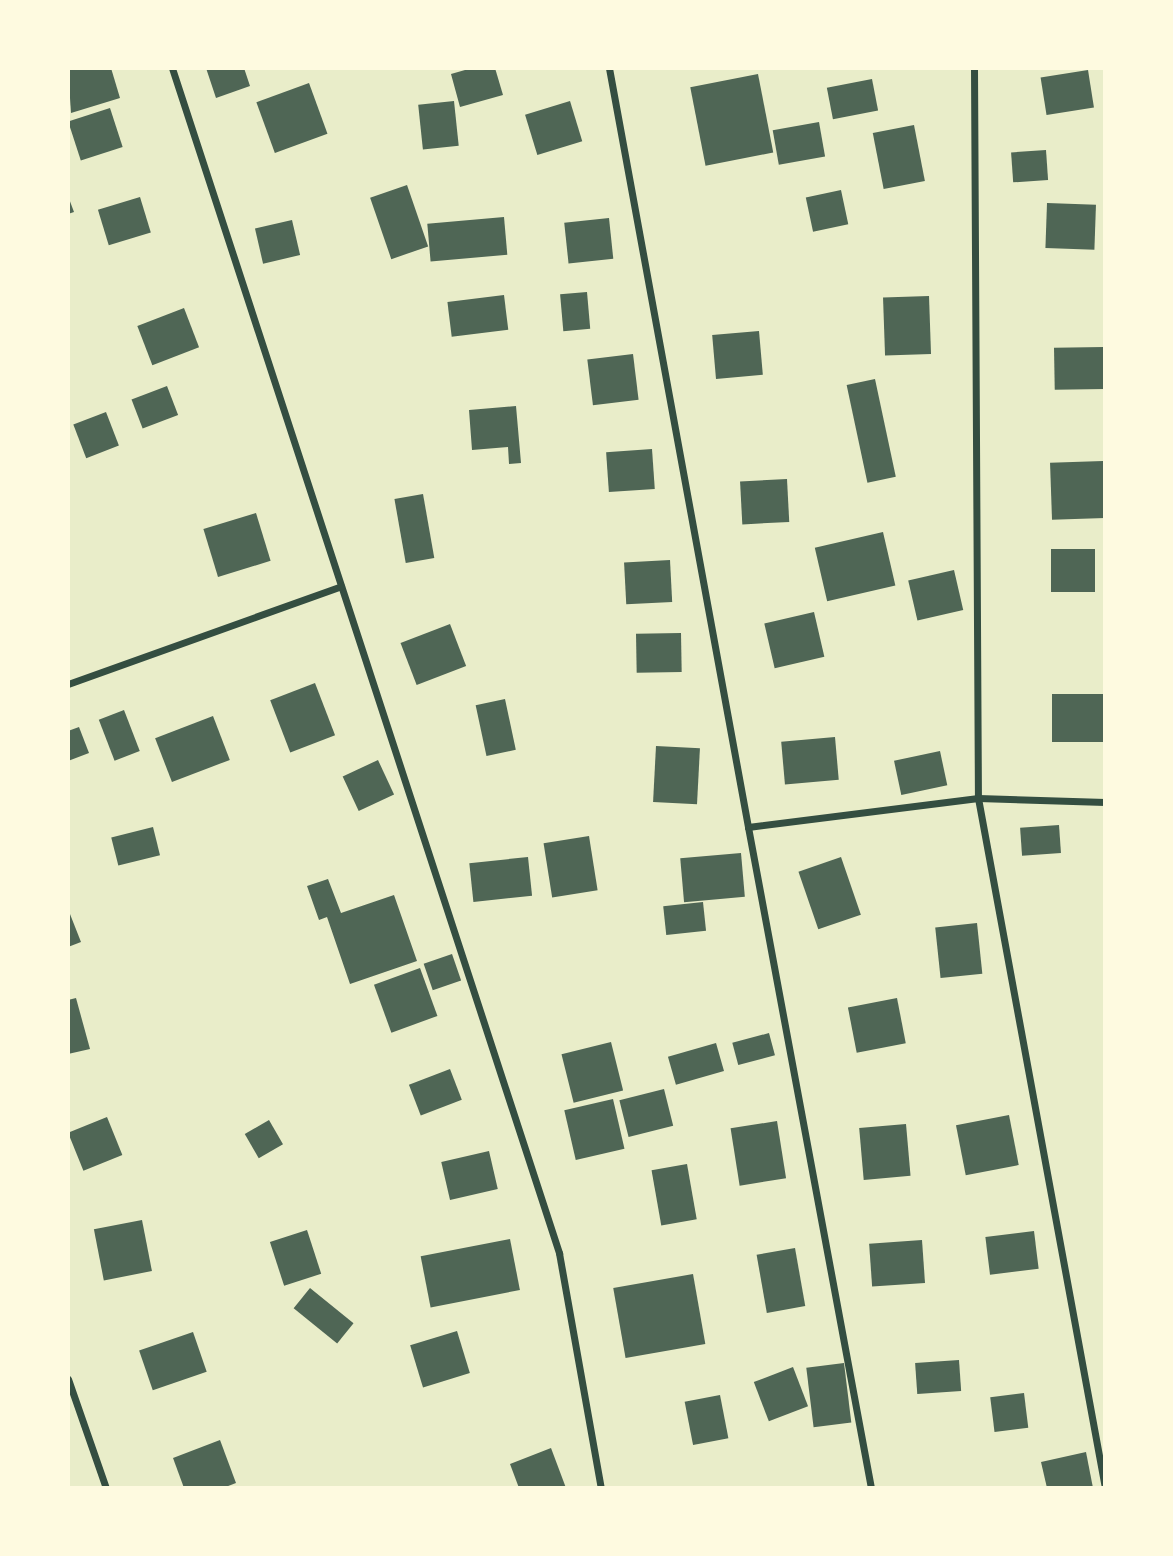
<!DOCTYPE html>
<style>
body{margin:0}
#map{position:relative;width:1173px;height:1556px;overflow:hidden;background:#e9edc9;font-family:Helvetica,sans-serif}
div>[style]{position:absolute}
.building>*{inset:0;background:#4f6655;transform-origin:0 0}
.minor>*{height:7px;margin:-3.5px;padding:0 3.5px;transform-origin:3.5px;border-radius:3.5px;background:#344e41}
span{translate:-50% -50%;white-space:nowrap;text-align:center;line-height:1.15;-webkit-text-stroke:5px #fefae0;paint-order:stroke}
.frame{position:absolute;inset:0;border:70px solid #fefae0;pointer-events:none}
</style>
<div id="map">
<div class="building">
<i style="clip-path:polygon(68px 68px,111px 68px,120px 98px,71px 113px)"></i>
<i style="clip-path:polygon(206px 68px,244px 68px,250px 86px,216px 98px)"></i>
<i style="clip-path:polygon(472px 68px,495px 68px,503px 95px,460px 107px,451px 74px)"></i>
<i style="left:1088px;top:70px;width:38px;height:48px;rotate:81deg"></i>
<i style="left:758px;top:74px;width:80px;height:69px;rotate:79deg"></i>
<i style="left:872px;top:79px;width:32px;height:46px;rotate:79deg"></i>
<i style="left:309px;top:83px;width:54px;height:56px;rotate:70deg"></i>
<i style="left:454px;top:101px;width:45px;height:36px;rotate:84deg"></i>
<i style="left:570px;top:101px;width:42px;height:47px;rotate:73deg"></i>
<i style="left:110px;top:108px;width:41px;height:44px;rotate:72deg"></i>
<i style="left:819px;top:122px;width:35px;height:47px;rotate:80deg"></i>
<i style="left:914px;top:125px;width:57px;height:42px;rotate:79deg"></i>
<i style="left:1046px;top:150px;width:30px;height:35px;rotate:86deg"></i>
<i style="left:407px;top:185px;width:65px;height:39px;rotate:71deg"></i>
<i style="left:841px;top:190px;width:35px;height:36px;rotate:78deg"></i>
<i style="clip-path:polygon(68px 196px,74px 212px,68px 214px)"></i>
<i style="left:140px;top:197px;width:37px;height:44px;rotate:73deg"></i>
<i style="left:1047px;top:203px;width:49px;height:45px;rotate:2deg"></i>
<i style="left:504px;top:217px;width:38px;height:77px;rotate:85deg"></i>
<i style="left:609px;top:218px;width:41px;height:45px;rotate:84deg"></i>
<i style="left:292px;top:220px;width:36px;height:38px;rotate:77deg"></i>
<i style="left:587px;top:292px;width:37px;height:27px;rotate:85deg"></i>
<i style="left:504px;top:295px;width:35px;height:57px;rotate:83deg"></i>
<i style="left:929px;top:296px;width:58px;height:46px;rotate:88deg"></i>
<i style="left:184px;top:308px;width:42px;height:50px;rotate:69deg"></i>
<i style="left:759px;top:331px;width:44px;height:47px;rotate:85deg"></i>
<i style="left:1104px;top:347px;width:42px;height:50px;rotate:89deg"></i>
<i style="left:633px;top:354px;width:46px;height:46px;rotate:83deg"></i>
<i style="left:875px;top:379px;width:100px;height:29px;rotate:78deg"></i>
<i style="left:167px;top:386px;width:31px;height:38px;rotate:69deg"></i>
<i style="clip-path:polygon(516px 406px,521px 463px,509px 464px,508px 447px,472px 450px,469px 410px)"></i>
<i style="left:106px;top:412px;width:36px;height:35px;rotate:69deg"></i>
<i style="left:652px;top:449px;width:40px;height:46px;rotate:86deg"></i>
<i style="left:1103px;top:461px;width:57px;height:53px;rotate:88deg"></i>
<i style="left:787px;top:479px;width:43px;height:47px;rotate:87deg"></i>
<i style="left:423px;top:494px;width:65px;height:29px;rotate:80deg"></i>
<i style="left:256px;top:513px;width:50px;height:55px;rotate:73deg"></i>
<i style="left:883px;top:532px;width:55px;height:70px;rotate:77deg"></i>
<i style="left:1051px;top:549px;width:44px;height:43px"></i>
<i style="left:670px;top:560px;width:42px;height:46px;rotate:87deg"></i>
<i style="left:954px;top:570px;width:41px;height:47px;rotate:77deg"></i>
<i style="left:814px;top:612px;width:46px;height:51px;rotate:77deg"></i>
<i style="left:450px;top:624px;width:45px;height:53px;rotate:69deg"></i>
<i style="left:681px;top:633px;width:39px;height:45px;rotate:89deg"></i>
<i style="left:315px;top:683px;width:56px;height:48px;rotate:69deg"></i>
<i style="left:1105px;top:694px;width:48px;height:53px;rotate:90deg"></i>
<i style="left:505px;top:699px;width:52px;height:30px;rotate:78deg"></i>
<i style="left:124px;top:710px;width:44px;height:27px;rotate:69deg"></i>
<i style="left:213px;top:716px;width:47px;height:62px;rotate:69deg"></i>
<i style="clip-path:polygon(79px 727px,89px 753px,68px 761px,68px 731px)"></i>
<i style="left:835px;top:737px;width:43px;height:54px;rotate:85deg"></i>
<i style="left:656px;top:746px;width:44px;height:56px;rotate:3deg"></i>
<i style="left:940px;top:751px;width:35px;height:47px;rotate:78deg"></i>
<i style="left:378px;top:760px;width:38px;height:39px;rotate:65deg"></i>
<i style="left:1059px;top:825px;width:28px;height:39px;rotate:86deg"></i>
<i style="left:153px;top:827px;width:29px;height:43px;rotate:76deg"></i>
<i style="left:589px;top:836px;width:55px;height:46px;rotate:81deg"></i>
<i style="left:741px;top:853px;width:44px;height:61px;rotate:85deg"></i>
<i style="left:528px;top:857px;width:39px;height:59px;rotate:84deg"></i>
<i style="left:841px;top:857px;width:61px;height:45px;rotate:71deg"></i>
<i style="clip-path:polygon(328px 879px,341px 913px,394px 895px,417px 961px,350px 984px,327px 917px,319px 920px,307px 886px)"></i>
<i style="left:703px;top:902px;width:29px;height:40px;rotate:84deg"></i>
<i style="clip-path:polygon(68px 909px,81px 942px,68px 947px)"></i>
<i style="left:977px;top:923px;width:51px;height:42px;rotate:84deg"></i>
<i style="left:452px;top:954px;width:28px;height:30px;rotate:71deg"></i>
<i style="left:420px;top:968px;width:51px;height:49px;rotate:70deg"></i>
<i style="clip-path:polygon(76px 998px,90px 1049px,68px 1054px,68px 1000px)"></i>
<i style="left:897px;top:998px;width:46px;height:50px;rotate:79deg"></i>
<i style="left:769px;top:1033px;width:23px;height:38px;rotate:75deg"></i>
<i style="left:611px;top:1042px;width:50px;height:51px;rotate:76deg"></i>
<i style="left:716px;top:1043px;width:29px;height:50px;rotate:74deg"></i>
<i style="left:450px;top:1069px;width:33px;height:44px;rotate:69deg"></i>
<i style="left:664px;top:1089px;width:38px;height:46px;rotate:76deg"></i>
<i style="left:613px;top:1099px;width:51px;height:50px;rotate:77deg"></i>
<i style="left:1009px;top:1115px;width:51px;height:54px;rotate:79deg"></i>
<i style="left:107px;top:1117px;width:41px;height:42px;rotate:68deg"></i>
<i style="left:269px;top:1120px;width:28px;height:28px;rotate:60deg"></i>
<i style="left:777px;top:1121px;width:58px;height:47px;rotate:81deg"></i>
<i style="left:906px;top:1124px;width:52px;height:47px;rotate:85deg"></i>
<i style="left:489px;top:1151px;width:39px;height:49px;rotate:77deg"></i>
<i style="left:687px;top:1164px;width:56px;height:36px;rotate:80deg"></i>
<i style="left:142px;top:1220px;width:52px;height:49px;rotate:79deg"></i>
<i style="left:307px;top:1230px;width:46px;height:39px;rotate:72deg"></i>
<i style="left:1034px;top:1231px;width:38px;height:49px;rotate:83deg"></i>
<i style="left:510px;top:1239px;width:52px;height:91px;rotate:79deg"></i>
<i style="left:922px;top:1240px;width:43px;height:53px;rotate:86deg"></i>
<i style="left:795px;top:1248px;width:59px;height:39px;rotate:80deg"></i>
<i style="left:693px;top:1274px;width:71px;height:81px;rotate:80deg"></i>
<i style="left:310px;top:1288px;width:56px;height:26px;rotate:39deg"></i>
<i style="left:457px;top:1331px;width:44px;height:49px;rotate:73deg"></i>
<i style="left:193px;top:1332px;width:42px;height:57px;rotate:71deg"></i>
<i style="left:959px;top:1360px;width:31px;height:44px;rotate:86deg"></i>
<i style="left:844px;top:1363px;width:60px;height:38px;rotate:83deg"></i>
<i style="left:793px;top:1367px;width:42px;height:42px;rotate:69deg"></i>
<i style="left:1024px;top:1393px;width:35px;height:34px;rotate:83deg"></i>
<i style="left:720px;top:1395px;width:44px;height:36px;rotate:79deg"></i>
<i style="clip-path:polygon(220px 1440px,236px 1483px,223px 1488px,184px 1488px,173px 1458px)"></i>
<i style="clip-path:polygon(551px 1448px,566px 1488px,519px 1488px,510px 1464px)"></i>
<i style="clip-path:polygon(1086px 1452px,1093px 1488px,1047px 1488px,1041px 1462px)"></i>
</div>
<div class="minor">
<i style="left:172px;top:68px;width:1247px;rotate:71.91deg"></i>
<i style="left:559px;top:1253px;width:239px;rotate:79.9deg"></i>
<i style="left:609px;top:68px;width:772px;rotate:79.62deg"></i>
<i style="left:974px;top:68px;width:730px;rotate:89.69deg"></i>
<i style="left:978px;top:798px;width:702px;rotate:79.57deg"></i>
<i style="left:68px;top:684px;width:290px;rotate:-19.7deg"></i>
<i style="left:68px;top:1379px;width:115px;rotate:70.8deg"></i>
<i style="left:871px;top:1488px;width:672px;rotate:-100.54deg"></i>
<i style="left:748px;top:827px;width:232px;rotate:-7.2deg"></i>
<i style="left:978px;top:798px;width:127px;rotate:1.8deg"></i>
</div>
<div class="frame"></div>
</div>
